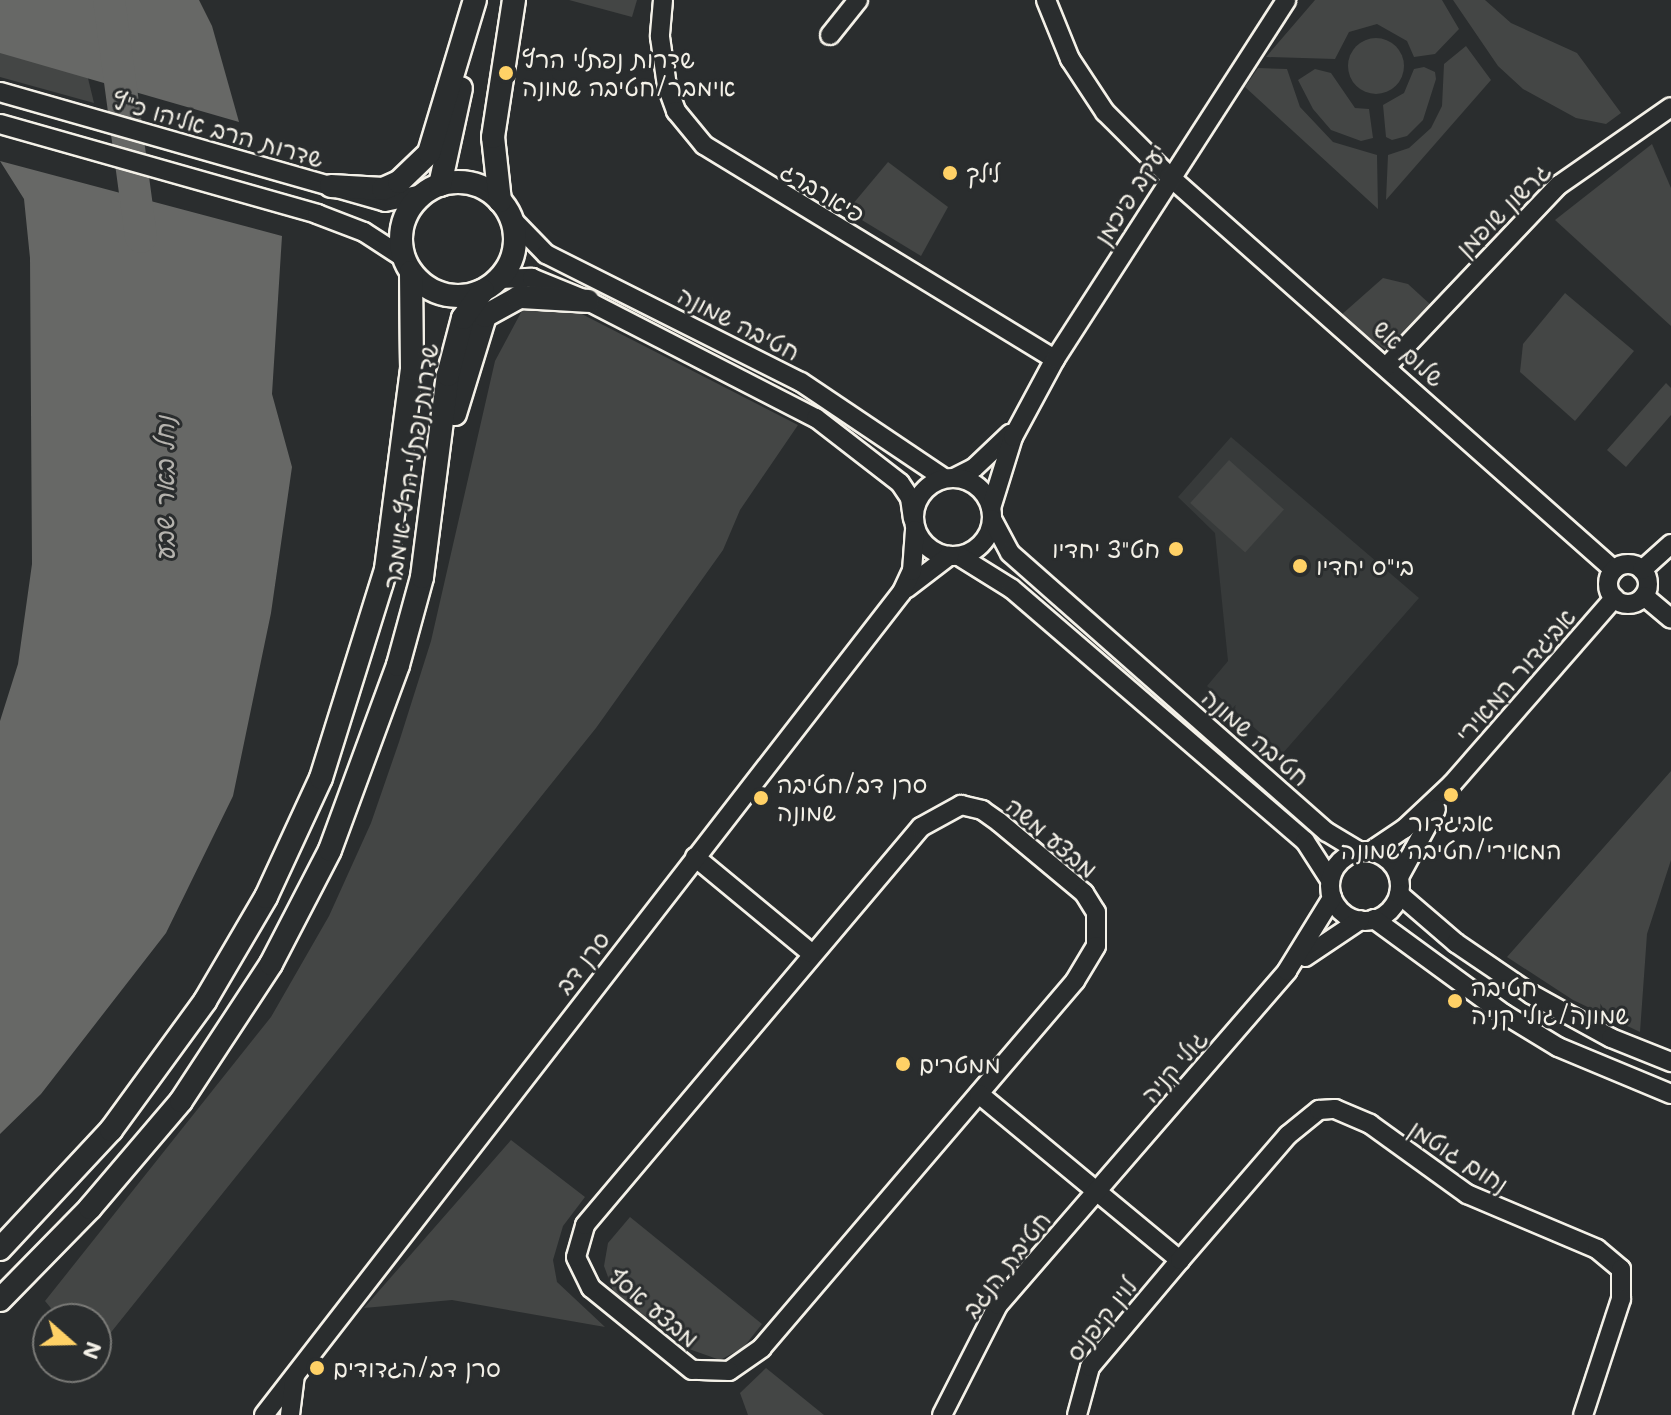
<!DOCTYPE html>
<meta charset="utf-8">
<style>
body{margin:0}
#map{position:relative;width:1671px;height:1415px;overflow:hidden;background:#2a2d2e;font-family:Mali,"Playpen Sans Hebrew",sans-serif}
div>[style]{position:absolute}
.built>*{inset:0;background:#373a3a}
.green>*{inset:0;background:#444645;transform-origin:0 0}
.round{border-radius:50%}
.water>*{inset:0;background:#676866}
.river>*{height:32px;margin:-16px;padding:0 16px;transform-origin:16px;border-radius:16px;background:#676866}
.roads{filter:drop-shadow(2px 0 #f4f1e8) drop-shadow(-2px 0 #f4f1e8) drop-shadow(0 2px #f4f1e8) drop-shadow(0 -2px #f4f1e8)}
.minor>*{height:18px;margin:-9px;padding:0 9px;transform-origin:9px;border-radius:9px;background:#2a2d2e}
.minor>.ring{margin:-9px;padding:0;box-sizing:content-box;background:none;border:18px solid #2a2d2e;border-radius:50%}
.major>*{height:22px;margin:-11px;padding:0 11px;transform-origin:11px;border-radius:11px;background:#2a2d2e}
.major>.ring{margin:-11px;padding:0;box-sizing:content-box;background:none;border:22px solid #2a2d2e;border-radius:50%}
.dots>*{width:22px;height:22px;translate:-50% -50%;box-sizing:border-box;border:4px solid #2a2d2e;border-radius:50%}
span{translate:-50% -50%;white-space:nowrap;text-align:center;line-height:1.15;-webkit-text-stroke:6px #2a2d2e;paint-order:stroke}
.poi-label{font-size:24px;color:#f4f1e8}
.left{translate:0 -50%;text-align:left}
.right{translate:-100% -50%;text-align:right}
.street-label{font-size:24px;color:#f4f1e8}
.water-label{font-size:26px;color:#b5b3ae;font-style:italic}
.north{position:absolute;left:32px;top:1303px;width:80px;height:80px;box-sizing:border-box;background:#2a2d2e;border:2px solid #7b7b78;border-radius:50%;rotate:110deg;font-size:22px;font-weight:700;line-height:32px;text-align:center;color:#f4f1e8}
.north::after{content:'';display:block;margin:auto;width:28px;height:36px;background:#ffd166;clip-path:polygon(50% 0,100% 100%,50% 72%,0 100%)}
</style>
<div id="map">
<div class="built">
<i style="clip-path:polygon(1231px 437px,1419px 598px,1283px 753px,1207px 686px,1228px 661px,1215px 533px,1178px 497px)"></i>
</div>
<div class="green">
<i style="clip-path:polygon(0 0,69px 0,94px 103px,0 77px)"></i>
<i style="clip-path:polygon(569px 0,637px 0,632px 17px)"></i>
<i style="clip-path:polygon(1315px 0,1442px 0,1459px 29px,1435px 54px,1414px 57px,1407px 41px,1377px 24px,1349px 32px,1335px 59px,1266px 57px)"></i>
<i style="clip-path:polygon(1453px 0,1485px 0,1511px 23px,1577px 53px,1621px 113px,1606px 124px,1576px 118px,1523px 89px,1498px 66px)"></i>
<i class="round" style="left:1348px;top:38px;width:56px;height:56px"></i>
<i style="clip-path:polygon(1466px 46px,1491px 80px,1386px 200px,1388px 155px,1409px 148px,1431px 128px,1442px 106px,1444px 64px)"></i>
<i style="clip-path:polygon(1424px 67px,1435px 72px,1436px 79px,1423px 120px,1407px 136px,1392px 140px,1386px 137px,1383px 105px,1404px 93px,1414px 69px)"></i>
<i style="clip-path:polygon(1258px 68px,1287px 69px,1300px 107px,1333px 142px,1377px 155px,1378px 209px,1245px 87px)"></i>
<i style="clip-path:polygon(1315px 69px,1331px 73px,1355px 108px,1369px 109px,1373px 138px,1361px 141px,1331px 130px,1313px 109px,1298px 80px)"></i>
<i style="clip-path:polygon(1652px 144px,1671px 188px,1671px 326px,1555px 220px)"></i>
<i style="clip-path:polygon(888px 162px,948px 207px,921px 256px,847px 211px)"></i>
<i style="clip-path:polygon(1383px 278px,1408px 284px,1432px 306px,1386px 350px,1340px 316px)"></i>
<i style="clip-path:polygon(1565px 293px,1634px 351px,1575px 421px,1520px 372px,1523px 344px)"></i>
<i style="clip-path:polygon(525px 305px,574px 310px,798px 425px,740px 510px,723px 550px,596px 728px,96px 1351px,96px 1319px,60px 1319px,45px 1301px,271px 1017px,329px 916px,371px 823px,399px 742px,431px 641px,495px 361px)"></i>
<i style="clip-path:polygon(1666px 383px,1671px 388px,1671px 415px,1626px 467px,1607px 450px)"></i>
<i style="left:1229px;top:460px;width:74px;height:58px;rotate:42deg"></i>
<i style="clip-path:polygon(1671px 771px,1671px 860px,1647px 934px,1640px 1032px,1573px 1000px,1507px 957px)"></i>
<i style="clip-path:polygon(511px 1140px,585px 1197px,563px 1226px,553px 1260px,557px 1282px,605px 1327px,452px 1300px,364px 1308px)"></i>
<i style="clip-path:polygon(630px 1217px,762px 1324px,743px 1348px,720px 1360px,689px 1349px,614px 1293px,604px 1266px,608px 1243px)"></i>
<i style="clip-path:polygon(766px 1368px,824px 1415px,748px 1415px,740px 1393px)"></i>
</div>
<div class="water">
<i style="clip-path:polygon(0 0,199px 0,212px 26px,239px 122px,0 53px)"></i>
<i style="clip-path:polygon(0 161px,282px 236px,272px 394px,292px 467px,271px 613px,233px 796px,166px 933px,41px 1094px,0 1134px,0 721px,18px 664px,32px 564px,30px 258px,24px 199px)"></i>
</div>
<div class="river">
<i style="left:109px;top:0;width:239px;rotate:82.3deg"></i>
</div>
<div class="roads">
<div class="minor">
<i style="left:663px;top:0;width:37px;rotate:95deg"></i>
<i style="left:660px;top:37px;width:49px;rotate:81.9deg"></i>
<i style="left:667px;top:86px;width:27px;rotate:70deg"></i>
<i style="left:676px;top:111px;width:44px;rotate:50.5deg"></i>
<i style="left:704px;top:145px;width:411px;rotate:31.4deg"></i>
<i style="left:1046px;top:0;width:64px;rotate:67.9deg"></i>
<i style="left:1070px;top:59px;width:64px;rotate:56.6deg"></i>
<i style="left:1105px;top:112px;width:91px;rotate:45deg"></i>
<i style="left:1169px;top:176px;width:594px;rotate:41.52deg"></i>
<i style="left:830px;top:35px;width:45px;rotate:-51.3deg"></i>
<i style="left:0;top:92px;width:400px;rotate:15.9deg"></i>
<i style="left:385px;top:202px;width:39px;rotate:-12deg"></i>
<i style="left:0;top:124px;width:330px;rotate:15.8deg"></i>
<i style="left:317px;top:214px;width:50px;rotate:21deg"></i>
<i style="left:364px;top:232px;width:48px;rotate:33deg"></i>
<i style="left:510px;top:217px;width:52px;rotate:45.8deg"></i>
<i style="left:546px;top:254px;width:285px;rotate:26.7deg"></i>
<i style="left:801px;top:382px;width:172px;rotate:33.9deg"></i>
<i style="left:499px;top:279px;width:33px;rotate:-2deg"></i>
<i style="left:532px;top:278px;width:61px;rotate:22.3deg"></i>
<i style="left:588px;top:301px;width:256px;rotate:27.2deg"></i>
<i style="left:816px;top:418px;width:106px;rotate:37.7deg"></i>
<i style="left:900px;top:483px;width:18px;rotate:56deg"></i>
<i style="left:910px;top:498px;width:21px;rotate:82deg"></i>
<i style="left:1387px;top:366px;width:250px;rotate:-46.5deg"></i>
<i style="left:1559px;top:185px;width:136px;rotate:-34.9deg"></i>
<i style="left:956px;top:477px;width:20px;rotate:-27deg"></i>
<i style="left:974px;top:468px;width:50px;rotate:-43.4deg"></i>
<i class="ring" style="left:914px;top:478px;width:60px;height:60px"></i>
<i style="left:991px;top:508px;width:74px;rotate:-72.8deg"></i>
<i style="left:1013px;top:437px;width:89px;rotate:-61.7deg"></i>
<i style="left:1055px;top:359px;width:427px;rotate:-57.2deg"></i>
<i style="left:992px;top:519px;width:38px;rotate:62deg"></i>
<i style="left:1010px;top:553px;width:422px;rotate:41.4deg"></i>
<i style="left:1327px;top:832px;width:37px;rotate:31deg"></i>
<i style="left:959px;top:556px;width:62px;rotate:31.9deg"></i>
<i style="left:1012px;top:589px;width:386px;rotate:40.7deg"></i>
<i style="left:1305px;top:841px;width:46px;rotate:57.3deg"></i>
<i class="ring" style="left:1608px;top:564px;width:22px;height:22px"></i>
<i style="left:1642px;top:570px;width:39px;rotate:-42deg"></i>
<i style="left:907px;top:588px;width:53px;rotate:-37.3deg"></i>
<i style="left:1644px;top:596px;width:35px;rotate:40deg"></i>
<i style="left:961px;top:805px;width:22px;rotate:13deg"></i>
<i style="left:982px;top:810px;width:21px;rotate:35deg"></i>
<i style="left:999px;top:822px;width:111px;rotate:39.9deg"></i>
<i style="left:1084px;top:893px;width:22px;rotate:58deg"></i>
<i style="left:1096px;top:912px;width:34px;rotate:90deg"></i>
<i style="left:1096px;top:946px;width:41px;rotate:121deg"></i>
<i style="left:1075px;top:981px;width:482px;rotate:130.5deg"></i>
<i style="left:762px;top:1348px;width:40px;rotate:145.1deg"></i>
<i style="left:729px;top:1371px;width:37px;rotate:-178deg"></i>
<i style="left:692px;top:1370px;width:130px;rotate:-140.9deg"></i>
<i style="left:591px;top:1288px;width:34px;rotate:-116deg"></i>
<i style="left:576px;top:1257px;width:33px;rotate:-74deg"></i>
<i style="left:585px;top:1225px;width:521px;rotate:-49.83deg"></i>
<i style="left:921px;top:827px;width:46px;rotate:-28.8deg"></i>
<i style="left:1371px;top:851px;width:40px;rotate:-34deg"></i>
<i style="left:1404px;top:829px;width:66px;rotate:-43.2deg"></i>
<i style="left:1452px;top:784px;width:247px;rotate:-48.9deg"></i>
<i class="ring" style="left:1330px;top:851px;width:52px;height:52px"></i>
<i style="left:695px;top:857px;width:151px;rotate:39.6deg"></i>
<i style="left:1399px;top:877px;width:77px;rotate:-61.4deg"></i>
<i style="left:1399px;top:894px;width:75px;rotate:40.7deg"></i>
<i style="left:1456px;top:943px;width:91px;rotate:34.2deg"></i>
<i style="left:1531px;top:994px;width:91px;rotate:28.8deg"></i>
<i style="left:1611px;top:1038px;width:65px;rotate:21.8deg"></i>
<i style="left:1374px;top:919px;width:161px;rotate:36.2deg"></i>
<i style="left:1504px;top:1014px;width:63px;rotate:31.4deg"></i>
<i style="left:1558px;top:1047px;width:122px;rotate:22.6deg"></i>
<i style="left:1305px;top:957px;width:66px;rotate:-33.9deg"></i>
<i style="left:979px;top:1094px;width:261px;rotate:39.6deg"></i>
<i style="left:264px;top:1415px;width:1041px;rotate:-52.22deg"></i>
<i style="left:902px;top:592px;width:23px;rotate:-65deg"></i>
<i style="left:912px;top:571px;width:41px;rotate:-85.8deg"></i>
<i style="left:290px;top:1415px;width:39px;rotate:-83deg"></i>
<i style="left:942px;top:1415px;width:123px;rotate:-63deg"></i>
<i style="left:998px;top:1305px;width:442px;rotate:-49.1deg"></i>
<i style="left:1287px;top:971px;width:86px;rotate:-58.3deg"></i>
<i style="left:1077px;top:1415px;width:50px;rotate:-74.8deg"></i>
<i style="left:1090px;top:1367px;width:140px;rotate:-49.9deg"></i>
<i style="left:1180px;top:1260px;width:165px;rotate:-49.2deg"></i>
<i style="left:1288px;top:1135px;width:40px;rotate:-39deg"></i>
<i style="left:1319px;top:1110px;width:16px;rotate:-4deg"></i>
<i style="left:1335px;top:1109px;width:38px;rotate:23deg"></i>
<i style="left:1370px;top:1124px;width:120px;rotate:35.8deg"></i>
<i style="left:1467px;top:1194px;width:141px;rotate:22.9deg"></i>
<i style="left:1597px;top:1249px;width:31px;rotate:40deg"></i>
<i style="left:1621px;top:1269px;width:30px;rotate:90deg"></i>
<i style="left:1621px;top:1299px;width:122px;rotate:108.1deg"></i>
</div>
<div class="major">
<i class="ring" style="left:401px;top:182px;width:92px;height:92px"></i>
<i style="left:440px;top:185px;width:99px;rotate:-77.8deg"></i>
<i style="left:331px;top:186px;width:52px;rotate:3.3deg"></i>
<i style="left:383px;top:189px;width:17px;rotate:-24deg"></i>
<i style="left:399px;top:182px;width:42px;rotate:-44deg"></i>
<i style="left:429px;top:153px;width:160px;rotate:-73.3deg"></i>
<i style="left:500px;top:201px;width:64px;rotate:-96.2deg"></i>
<i style="left:493px;top:137px;width:139px;rotate:-81.3deg"></i>
<i style="left:455px;top:414px;width:102px;rotate:-73deg"></i>
<i style="left:485px;top:316px;width:39px;rotate:-29deg"></i>
<i style="left:519px;top:297px;width:69px;rotate:3.3deg"></i>
<i style="left:0;top:1249px;width:163px;rotate:-47deg"></i>
<i style="left:111px;top:1130px;width:160px;rotate:-53.9deg"></i>
<i style="left:205px;top:1001px;width:121px;rotate:-59.6deg"></i>
<i style="left:266px;top:897px;width:131px;rotate:-65.2deg"></i>
<i style="left:321px;top:778px;width:219px;rotate:-72.7deg"></i>
<i style="left:386px;top:569px;width:202px;rotate:-82.6deg"></i>
<i style="left:412px;top:369px;width:97px;rotate:-90.6deg"></i>
<i style="left:0;top:1300px;width:129px;rotate:-45.6deg"></i>
<i style="left:90px;top:1208px;width:140px;rotate:-49.6deg"></i>
<i style="left:181px;top:1101px;width:164px;rotate:-56.7deg"></i>
<i style="left:271px;top:964px;width:128px;rotate:-62.6deg"></i>
<i style="left:330px;top:850px;width:197px;rotate:-69.8deg"></i>
<i style="left:398px;top:665px;width:91px;rotate:-74.7deg"></i>
<i style="left:422px;top:577px;width:204px;rotate:-82.7deg"></i>
<i style="left:448px;top:375px;width:59px;rotate:-75.3deg"></i>
<i style="left:463px;top:318px;width:34px;rotate:-54deg"></i>
</div>
</div>
<div class="dots">
<i style="left:506px;top:73px;background:#ffd166"></i>
<i style="left:950px;top:173px;background:#ffd166"></i>
<i style="left:1176px;top:549px;background:#ffd166"></i>
<i style="left:1300px;top:566px;background:#ffd166"></i>
<i style="left:1451px;top:795px;background:#ffd166"></i>
<i style="left:761px;top:798px;background:#ffd166"></i>
<i style="left:1455px;top:1001px;background:#ffd166"></i>
<i style="left:903px;top:1064px;background:#ffd166"></i>
<i style="left:317px;top:1368px;background:#ffd166"></i>
</div>
<div class="poi-label">
<span class="left" style="left:522px;top:73px">שדרות נפתלי הרץ<br>אימבר/חטיבה שמונה</span>
<span class="left" style="left:966px;top:173px">לילך</span>
<span class="right" style="left:1160px;top:549px">חט"צ יחדיו</span>
<span class="left" style="left:1316px;top:566px">בי"ס יחדיו</span>
<span class="left" style="left:777px;top:798px">סרן דב/חטיבה<br>שמונה</span>
<span style="left:1451px;top:836px">אביגדור<br>המאירי/חטיבה שמונה</span>
<span class="left" style="left:1471px;top:1001px">חטיבה<br>שמונה/גולי קניה</span>
<span class="left" style="left:919px;top:1064px">ממטרים</span>
<span class="left" style="left:333px;top:1368px">סרן דב/הגדודים</span>
</div>
<div class="street-label">
<span style="left:218px;top:129px;rotate:16deg">שדרות הרב אליהו כ"ץ</span>
<span style="left:823px;top:192px;rotate:31deg">פיארברג</span>
<span style="left:1130px;top:194px;rotate:-58deg">יעקב פיכמן</span>
<span style="left:1503px;top:209px;rotate:-45deg">גרשון שופמן</span>
<span style="left:739px;top:323px;rotate:27deg">חטיבה שמונה</span>
<span style="left:1409px;top:353px;rotate:42deg">שלום אש</span>
<span style="left:410px;top:466px;rotate:-81deg">שדרות נפתלי הרץ אימבר</span>
<span style="left:1515px;top:675px;rotate:-49deg">אביגדור המאירי</span>
<span style="left:1256px;top:737px;rotate:41deg">חטיבה שמונה</span>
<span style="left:1052px;top:837px;rotate:40deg">מבצע משה</span>
<span style="left:582px;top:962px;rotate:-52deg">סרן דב</span>
<span style="left:1174px;top:1066px;rotate:-49deg">גולי קניה</span>
<span style="left:1459px;top:1156px;rotate:33deg">נחום גוטמן</span>
<span style="left:1006px;top:1264px;rotate:-52deg">חטיבת הנגב</span>
<span style="left:654px;top:1307px;rotate:40deg">מבצע אסף</span>
<span style="left:1101px;top:1319px;rotate:-52deg">לוין קיפניס</span>
</div>
<div class="water-label">
<span style="left:165px;top:489px;rotate:-90deg">נחל באר שבע</span>
</div>
<div class="north">N</div>
</div>
